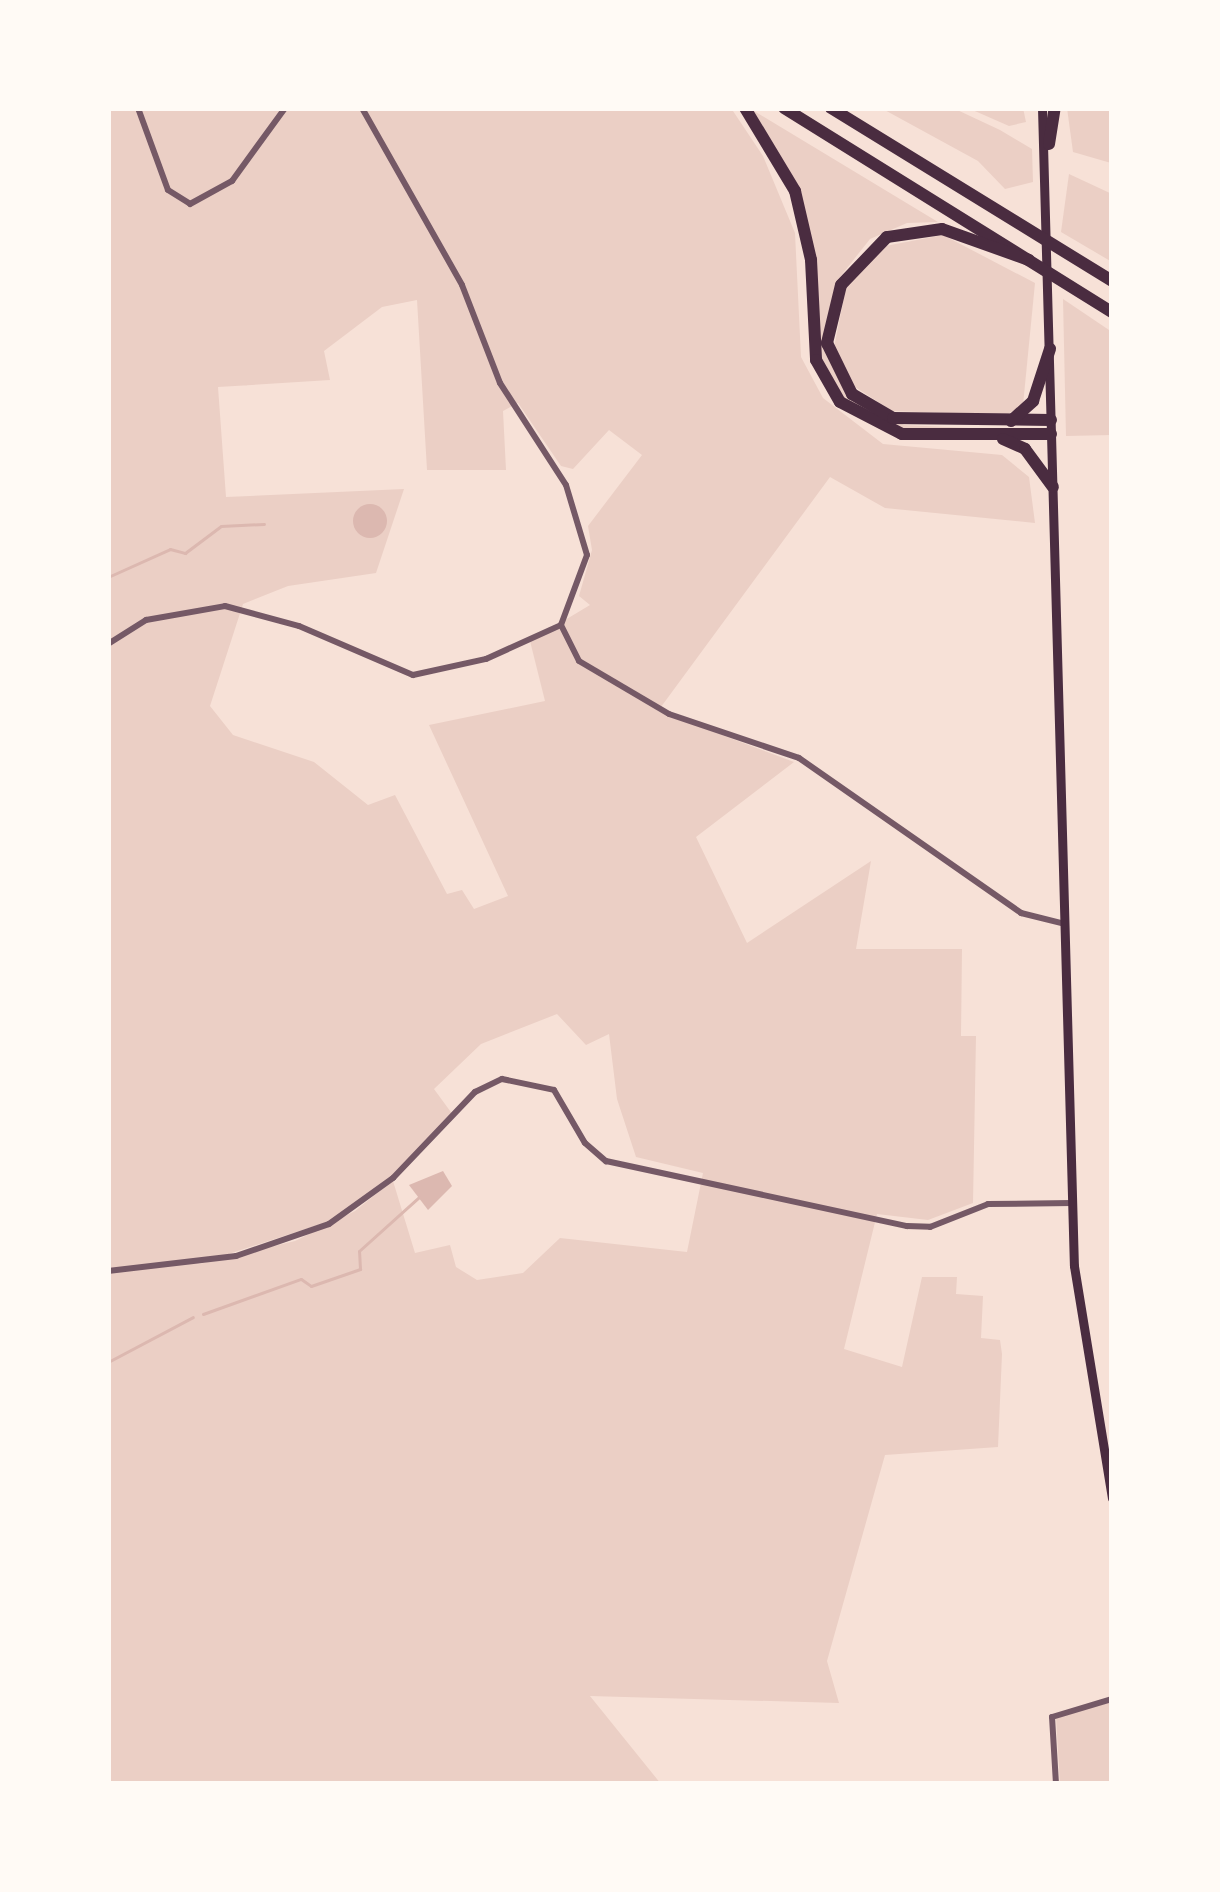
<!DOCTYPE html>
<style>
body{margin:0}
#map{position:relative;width:1220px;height:1892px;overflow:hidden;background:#f7e1d7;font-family:Poppins,sans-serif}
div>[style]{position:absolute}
.green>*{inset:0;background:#ebcfc5}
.water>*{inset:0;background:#dcb8b0}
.round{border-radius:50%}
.stream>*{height:3px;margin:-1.5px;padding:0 1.5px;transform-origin:1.5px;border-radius:1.5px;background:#dcb8b0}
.minor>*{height:6px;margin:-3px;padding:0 3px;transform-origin:3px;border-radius:3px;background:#755966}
.primary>*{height:9px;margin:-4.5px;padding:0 4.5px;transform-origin:4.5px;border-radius:4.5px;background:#4a2c40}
.motorway>*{height:12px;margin:-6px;padding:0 6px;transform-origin:6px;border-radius:6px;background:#4a2c40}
span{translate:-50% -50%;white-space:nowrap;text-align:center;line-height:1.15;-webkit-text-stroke:12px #fffaf5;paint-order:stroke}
.frame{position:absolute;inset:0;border:111px solid #fffaf5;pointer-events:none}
</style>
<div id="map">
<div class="green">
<i style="clip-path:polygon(evenodd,108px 108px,731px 108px,763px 156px,795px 233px,801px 357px,823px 398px,883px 444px,1002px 455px,1029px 477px,1035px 523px,885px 508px,830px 477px,658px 711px,794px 762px,696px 837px,747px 943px,871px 861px,856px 949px,962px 949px,961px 1036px,976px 1036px,973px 1203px,928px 1220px,877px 1214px,844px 1349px,902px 1367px,922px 1277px,957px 1277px,956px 1294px,983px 1296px,981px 1338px,1000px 1340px,1002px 1354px,998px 1447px,885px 1455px,827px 1661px,839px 1703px,590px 1696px,661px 1784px,108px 1784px,108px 108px,417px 300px,427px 470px,506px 470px,503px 411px,518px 403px,561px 466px,573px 469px,609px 430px,642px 455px,588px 526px,592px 550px,579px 596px,590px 605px,530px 641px,545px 701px,429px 725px,508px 896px,474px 909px,462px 890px,447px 894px,395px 795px,368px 805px,314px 762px,233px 735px,210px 706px,243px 604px,288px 586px,376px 573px,404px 489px,226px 497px,218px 387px,330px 380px,324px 351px,382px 307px,417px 300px,108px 108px,557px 1014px,586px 1045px,609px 1034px,617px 1099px,636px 1157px,703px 1173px,687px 1252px,560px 1238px,523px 1273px,477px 1280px,456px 1267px,450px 1245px,415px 1253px,393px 1181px,453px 1115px,434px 1089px,481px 1044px,557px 1014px,108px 108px,392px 1181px,355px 1211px,295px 1241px,195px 1265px,330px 1221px,392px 1181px)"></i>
<i style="clip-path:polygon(749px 108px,938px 222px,907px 223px,870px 239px,836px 282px,823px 342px,845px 393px,904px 425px,1032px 431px,902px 430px,842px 397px,821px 358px,802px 199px)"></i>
<i style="clip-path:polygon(881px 108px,953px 108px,1000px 130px,1032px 149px,1033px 182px,1005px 189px,978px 161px)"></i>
<i style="clip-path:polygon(968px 108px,1023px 108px,1026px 122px,1009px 126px)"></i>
<i style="clip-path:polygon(1067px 108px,1112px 108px,1111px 163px,1073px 152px)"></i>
<i style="clip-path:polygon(1069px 174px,1112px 194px,1112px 262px,1061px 232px)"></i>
<i style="clip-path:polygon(943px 235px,1035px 283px,1023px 405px,1006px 415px,892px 411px,852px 385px,834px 347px,847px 283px,880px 247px)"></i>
<i style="clip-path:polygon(1063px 299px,1112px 332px,1112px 435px,1066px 436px)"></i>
<i style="clip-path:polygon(1112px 1702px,1112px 1784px,1060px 1784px,1056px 1717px)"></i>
</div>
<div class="water">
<i class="round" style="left:353px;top:504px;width:34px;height:34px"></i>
<i style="clip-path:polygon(443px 1171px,452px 1186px,428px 1210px,409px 1185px)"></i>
</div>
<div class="stream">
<i style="left:108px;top:577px;width:68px;rotate:-24.3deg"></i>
<i style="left:170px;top:549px;width:16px;rotate:15deg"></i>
<i style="left:185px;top:553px;width:45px;rotate:-36.9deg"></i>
<i style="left:221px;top:526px;width:43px;rotate:-2.7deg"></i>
<i style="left:203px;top:1314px;width:104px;rotate:-19.7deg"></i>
<i style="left:301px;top:1279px;width:12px;rotate:35deg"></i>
<i style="left:311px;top:1286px;width:52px;rotate:-19.1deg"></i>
<i style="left:360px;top:1269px;width:18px;rotate:-93deg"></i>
<i style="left:359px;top:1251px;width:81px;rotate:-42deg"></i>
<i style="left:108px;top:1362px;width:96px;rotate:-27.9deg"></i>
</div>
<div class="minor">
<i style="left:138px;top:108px;width:87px;rotate:69.9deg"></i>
<i style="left:168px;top:190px;width:26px;rotate:32deg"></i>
<i style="left:190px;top:204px;width:48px;rotate:-28.7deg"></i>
<i style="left:232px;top:181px;width:90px;rotate:-54deg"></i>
<i style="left:362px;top:108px;width:203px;rotate:60.5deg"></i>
<i style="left:462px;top:285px;width:105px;rotate:68.8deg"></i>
<i style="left:500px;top:383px;width:121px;rotate:57.1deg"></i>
<i style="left:566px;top:485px;width:73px;rotate:73.3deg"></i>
<i style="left:587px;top:555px;width:75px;rotate:110.4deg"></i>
<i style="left:561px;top:625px;width:40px;rotate:63.4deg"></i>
<i style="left:579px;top:661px;width:104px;rotate:30.5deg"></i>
<i style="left:669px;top:714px;width:137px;rotate:18.7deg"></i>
<i style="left:799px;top:758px;width:271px;rotate:34.9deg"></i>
<i style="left:1021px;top:913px;width:45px;rotate:14deg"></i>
<i style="left:108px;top:644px;width:45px;rotate:-32.3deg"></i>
<i style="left:146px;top:620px;width:80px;rotate:-10deg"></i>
<i style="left:225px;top:606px;width:77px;rotate:15.1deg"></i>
<i style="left:299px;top:626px;width:124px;rotate:23.3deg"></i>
<i style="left:413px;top:675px;width:75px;rotate:-12.4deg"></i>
<i style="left:486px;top:659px;width:82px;rotate:-24.4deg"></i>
<i style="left:108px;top:1271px;width:129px;rotate:-6.7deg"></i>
<i style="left:236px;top:1256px;width:98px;rotate:-19deg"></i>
<i style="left:329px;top:1224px;width:79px;rotate:-35.7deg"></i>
<i style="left:393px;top:1178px;width:119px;rotate:-46.4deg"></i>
<i style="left:475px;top:1092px;width:30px;rotate:-26deg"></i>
<i style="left:502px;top:1079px;width:53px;rotate:11.9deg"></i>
<i style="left:554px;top:1090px;width:61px;rotate:59.7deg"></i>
<i style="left:585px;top:1143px;width:28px;rotate:41deg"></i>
<i style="left:606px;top:1161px;width:308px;rotate:12.2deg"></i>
<i style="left:907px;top:1226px;width:23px;rotate:2deg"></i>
<i style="left:930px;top:1227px;width:62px;rotate:-21.6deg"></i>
<i style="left:988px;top:1204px;width:84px;rotate:-0.7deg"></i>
<i style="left:1056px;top:1784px;width:67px;rotate:-93.4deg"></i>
<i style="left:1052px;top:1717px;width:63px;rotate:-16.7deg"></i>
</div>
<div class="primary">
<i style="left:1042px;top:108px;width:1158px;rotate:88.42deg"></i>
<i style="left:1074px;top:1266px;width:235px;rotate:80.7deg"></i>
</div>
<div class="motorway">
<i style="left:745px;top:108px;width:97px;rotate:58.9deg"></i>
<i style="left:795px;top:191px;width:71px;rotate:76.9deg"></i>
<i style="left:811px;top:260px;width:100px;rotate:87.1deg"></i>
<i style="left:816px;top:360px;width:48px;rotate:60.3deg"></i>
<i style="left:840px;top:402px;width:70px;rotate:27.3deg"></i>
<i style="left:902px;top:434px;width:149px"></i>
<i style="left:784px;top:108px;width:386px;rotate:31.9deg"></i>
<i style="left:831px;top:108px;width:330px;rotate:31.6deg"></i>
<i style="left:1049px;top:144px;width:36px;rotate:-81deg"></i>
<i style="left:1029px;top:260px;width:92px;rotate:-160.4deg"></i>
<i style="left:942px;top:229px;width:56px;rotate:171.7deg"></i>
<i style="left:887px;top:237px;width:66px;rotate:133.8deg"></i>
<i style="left:841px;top:285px;width:60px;rotate:103.6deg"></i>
<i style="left:827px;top:343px;width:57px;rotate:63.9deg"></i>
<i style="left:852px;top:394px;width:48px;rotate:30.3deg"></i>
<i style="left:893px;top:418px;width:158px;rotate:0.7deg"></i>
<i style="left:1011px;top:421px;width:30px;rotate:-42deg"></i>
<i style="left:1033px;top:401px;width:55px;rotate:-71.9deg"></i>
<i style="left:1003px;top:439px;width:24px;rotate:24deg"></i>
<i style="left:1025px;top:449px;width:47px;rotate:53.6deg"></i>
</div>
<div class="frame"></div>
</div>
